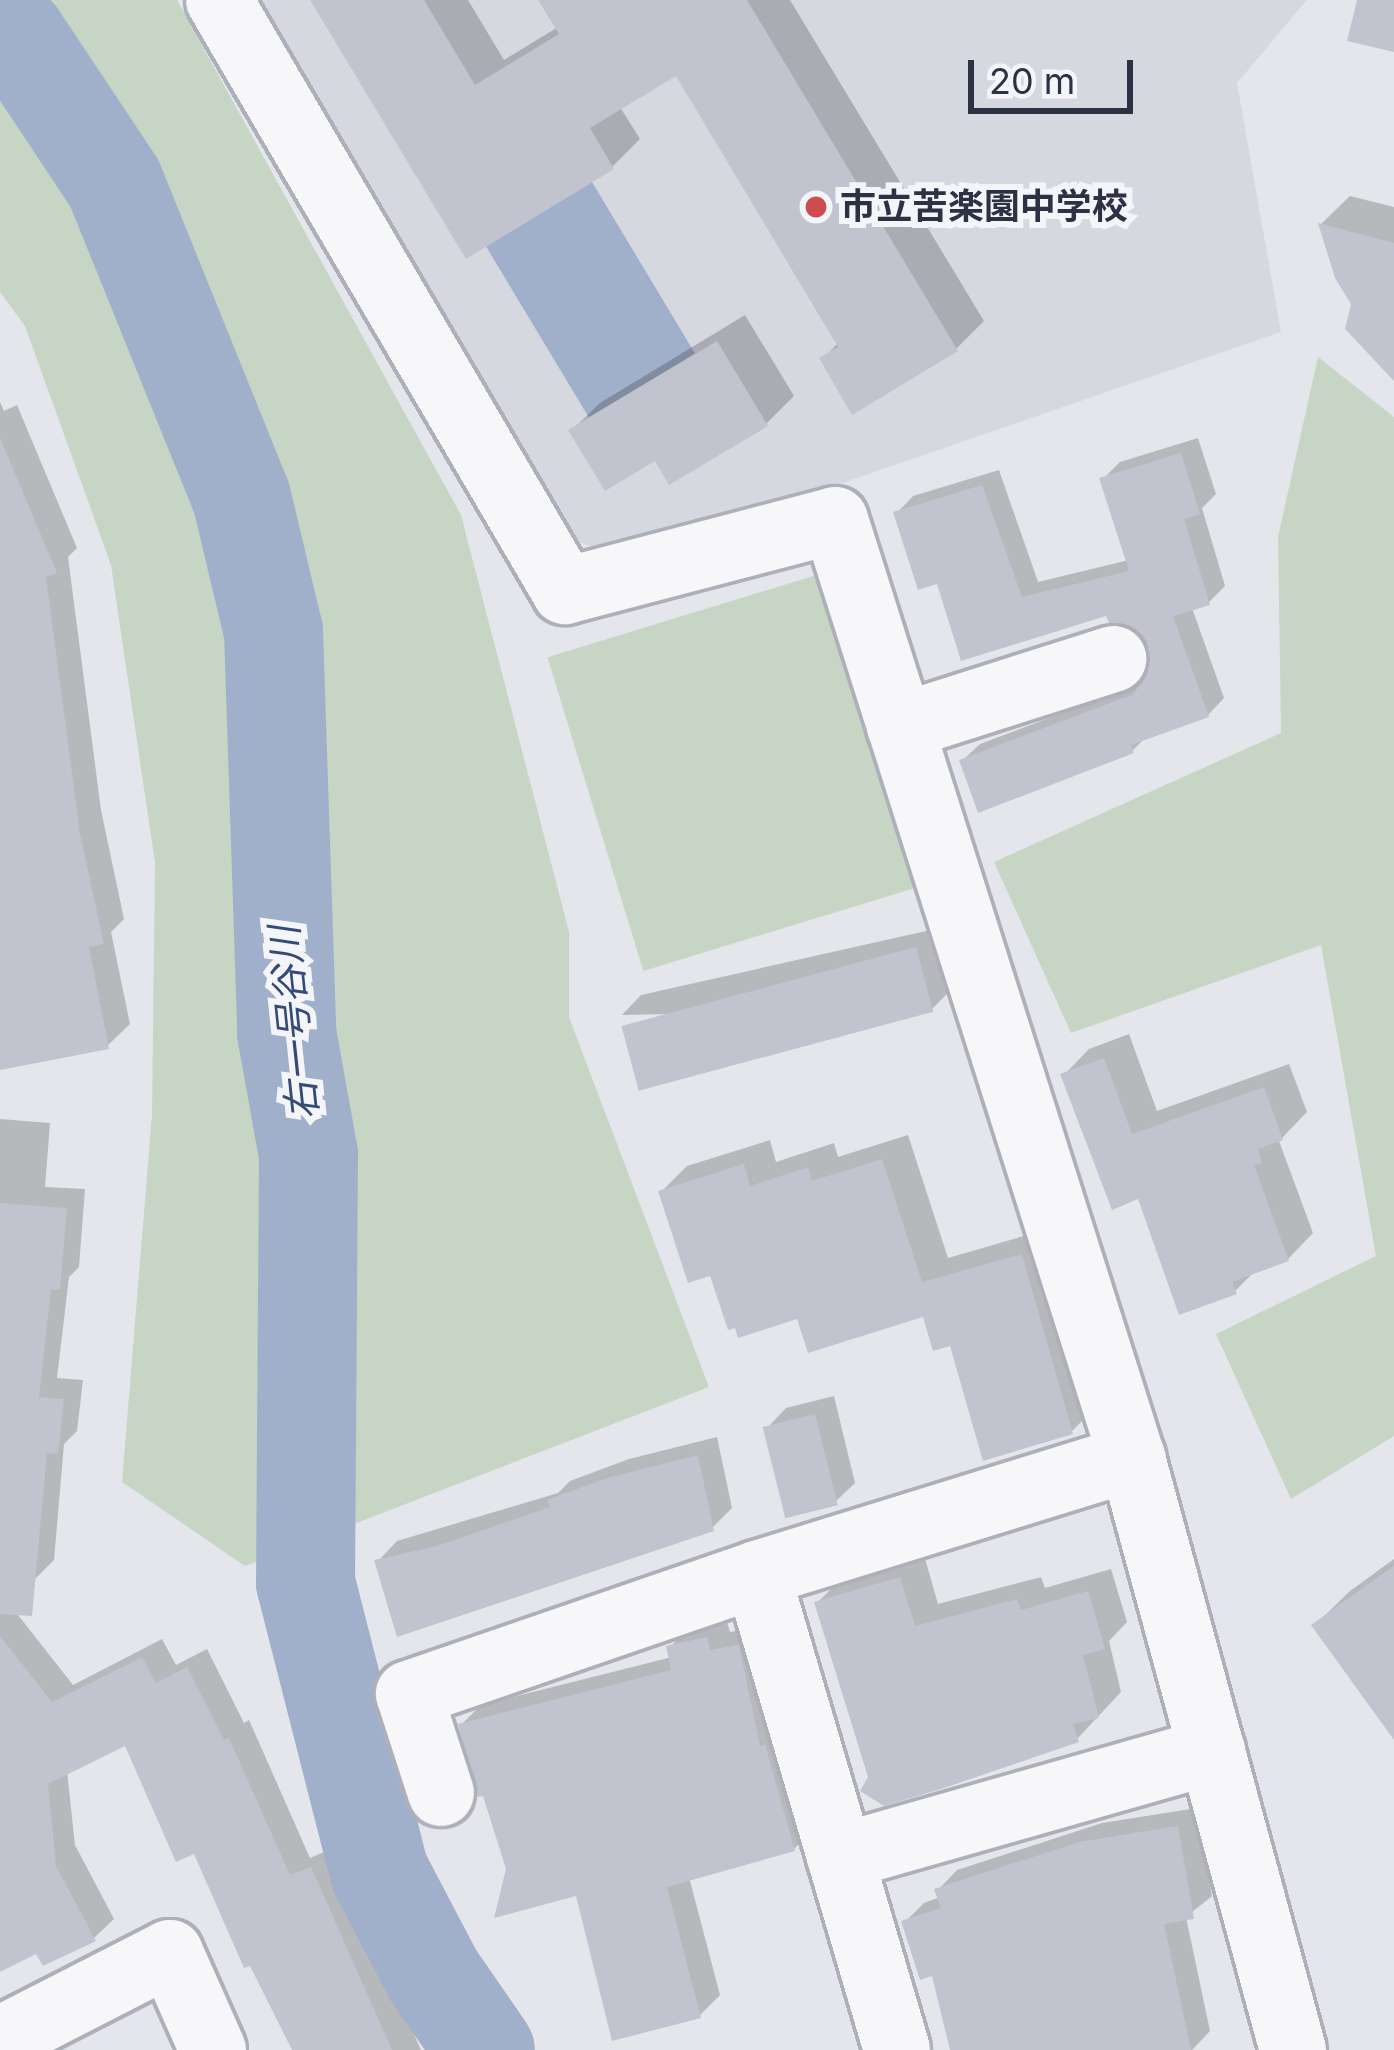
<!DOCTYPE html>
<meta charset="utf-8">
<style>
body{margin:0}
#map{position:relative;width:1394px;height:2050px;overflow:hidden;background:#e4e6eb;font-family:Inter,"Noto Sans JP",sans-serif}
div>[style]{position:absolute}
.built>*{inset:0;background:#d6d8e0}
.green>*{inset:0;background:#c7d5c5;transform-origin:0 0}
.water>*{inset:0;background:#a0afca;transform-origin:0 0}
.shadow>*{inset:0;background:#0003}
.river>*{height:99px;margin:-49.5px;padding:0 49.5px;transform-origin:49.5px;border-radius:49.5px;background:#a0afca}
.building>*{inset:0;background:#c1c4ce;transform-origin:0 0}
.roads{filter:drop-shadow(3px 0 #adb0b9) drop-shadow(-3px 0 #adb0b9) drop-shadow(0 3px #adb0b9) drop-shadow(0 -3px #adb0b9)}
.minor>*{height:66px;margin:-33px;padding:0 33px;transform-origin:33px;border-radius:33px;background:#f7f7fa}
.dots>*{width:33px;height:33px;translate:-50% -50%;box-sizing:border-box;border:6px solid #f4f5f8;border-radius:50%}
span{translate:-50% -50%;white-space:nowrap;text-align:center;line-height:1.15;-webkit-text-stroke:12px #f4f5f8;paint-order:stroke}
.poi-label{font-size:36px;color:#2c3144;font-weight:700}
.left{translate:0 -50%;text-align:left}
.water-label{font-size:39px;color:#364a77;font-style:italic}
.scale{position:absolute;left:968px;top:60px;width:165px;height:54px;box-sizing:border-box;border:6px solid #2c3144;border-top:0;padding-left:15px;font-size:36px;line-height:42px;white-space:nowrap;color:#2c3144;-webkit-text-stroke:9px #f4f5f8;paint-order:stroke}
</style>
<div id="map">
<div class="built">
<i style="clip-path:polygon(249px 0,1307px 0,1237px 83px,1281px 332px,622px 559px,572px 539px)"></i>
</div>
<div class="green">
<i style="clip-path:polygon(0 0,177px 0,461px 515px,569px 932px,569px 1017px,709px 1387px,245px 1566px,122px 1482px,152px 1115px,155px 863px,111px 565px,25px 326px,0 292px)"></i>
<i style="clip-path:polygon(1318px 357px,1394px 417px,1394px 1436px,1291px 1499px,1216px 1334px,1376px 1256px,1321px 945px,1071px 1033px,994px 862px,1281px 733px,1278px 537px)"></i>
<i style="left:820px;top:574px;width:328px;height:285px;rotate:73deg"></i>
</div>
<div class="water">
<i style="left:592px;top:182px;width:200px;height:124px;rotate:59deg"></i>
</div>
<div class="shadow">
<i style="clip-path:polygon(314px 0,468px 0,504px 60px,558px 27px,542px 0,790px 0,984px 321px,956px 349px,823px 359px,839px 342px,677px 72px,620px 107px,640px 139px,612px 167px)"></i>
<i style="clip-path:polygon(1350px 196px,1394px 207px,1394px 361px,1337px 277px,1321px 224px)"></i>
<i style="clip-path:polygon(745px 315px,794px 396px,766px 424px,656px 457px,572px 430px,600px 403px)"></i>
<i style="clip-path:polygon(0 402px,4px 411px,17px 405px,77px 548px,68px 557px,101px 810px,124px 919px,111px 932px,130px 1024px,107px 1046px,0 1067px)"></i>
<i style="clip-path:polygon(1198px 438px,1216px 494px,1202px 508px,1225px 586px,1209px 602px,1192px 608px,1224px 698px,1208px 715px,1146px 737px,1132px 751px,963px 760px,980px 744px,1144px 682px,1153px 667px,1152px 648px,1141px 630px,1108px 613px,963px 657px,939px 580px,897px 513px,913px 496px,999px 470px,1038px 582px,1129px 560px,1103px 479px,1120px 462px)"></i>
<i style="clip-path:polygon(935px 929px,952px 989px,932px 1009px,622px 1015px,641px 995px)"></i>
<i style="clip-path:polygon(1129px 1034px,1157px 1111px,1289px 1064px,1307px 1112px,1279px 1141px,1313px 1233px,1288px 1259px,1256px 1270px,1235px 1291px,1140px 1195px,1064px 1075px,1089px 1049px)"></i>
<i style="clip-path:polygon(0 1119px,50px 1123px,45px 1187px,85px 1189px,79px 1267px,69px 1277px,57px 1378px,83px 1380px,77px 1431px,64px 1444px,54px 1560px,34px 1580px,0 1576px)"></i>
<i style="clip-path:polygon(908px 1135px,948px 1258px,1048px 1229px,1097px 1406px,1071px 1432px,953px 1343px,925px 1313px,799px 1316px,712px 1272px,661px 1192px,687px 1166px,770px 1140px,776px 1162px,834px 1143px,838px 1157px)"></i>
<i style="clip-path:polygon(834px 1396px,855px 1483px,835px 1502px,767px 1428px,786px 1408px)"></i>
<i style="clip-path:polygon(717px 1437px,732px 1508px,712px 1528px,378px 1561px,397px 1541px,558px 1493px,570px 1481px,629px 1459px)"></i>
<i style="clip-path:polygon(924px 1555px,938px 1604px,1041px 1577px,1045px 1588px,1111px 1569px,1127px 1622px,1109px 1641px,1121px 1692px,1077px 1739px,872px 1777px,817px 1603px,841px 1579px)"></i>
<i style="clip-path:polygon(1394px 1559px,1394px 1735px,1315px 1625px,1350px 1591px)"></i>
<i style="clip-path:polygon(0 1592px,73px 1685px,162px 1639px,176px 1665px,207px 1649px,244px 1723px,249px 1720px,310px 1858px,331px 1849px,421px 2050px,296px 2050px,196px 1850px,126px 1742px,67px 1771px,75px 1845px,114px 1919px,94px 1938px,37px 1950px,0 1969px)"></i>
<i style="clip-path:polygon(726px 1619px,730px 1632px,758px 1627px,813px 1829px,794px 1849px,689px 1877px,720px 1995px,700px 2015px,578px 1892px,509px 1869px,461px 1725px,481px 1705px,672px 1657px,670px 1647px,689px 1628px)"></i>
<i style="clip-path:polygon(1197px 1808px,1212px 1896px,1186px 1917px,1210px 2031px,1192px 2050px,953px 2050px,934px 1972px,905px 1922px,924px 1903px,940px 1897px,938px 1890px,957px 1870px,1102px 1823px)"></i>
</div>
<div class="river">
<i style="left:0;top:21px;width:23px;rotate:43deg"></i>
<i style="left:17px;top:37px;width:175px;rotate:56.4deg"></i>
<i style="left:114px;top:183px;width:339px;rotate:68deg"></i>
<i style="left:241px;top:497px;width:138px;rotate:76.6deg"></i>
<i style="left:273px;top:631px;width:401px;rotate:88.1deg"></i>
<i style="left:286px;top:1032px;width:124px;rotate:79.8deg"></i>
<i style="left:308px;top:1154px;width:428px;rotate:90.4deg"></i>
<i style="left:305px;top:1582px;width:299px;rotate:75.7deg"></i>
<i style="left:379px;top:1872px;width:116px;rotate:62.3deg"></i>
<i style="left:433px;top:1975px;width:91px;rotate:55.3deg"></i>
</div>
<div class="building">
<i style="clip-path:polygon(310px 0,424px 0,475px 85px,559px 34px,538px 0,747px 0,958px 351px,852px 415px,819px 358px,838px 347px,676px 76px,590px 128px,614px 169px,466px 259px)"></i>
<i style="clip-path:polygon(1357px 0,1394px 0,1394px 52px,1347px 41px)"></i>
<i style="clip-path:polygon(1318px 223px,1394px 243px,1394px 381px,1345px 329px,1351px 304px,1335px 278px)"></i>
<i style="clip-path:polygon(717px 341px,768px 426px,669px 485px,655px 461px,605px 491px,568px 430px)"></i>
<i style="clip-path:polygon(0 438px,57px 573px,46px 577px,80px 834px,104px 944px,89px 947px,109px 1049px,0 1070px)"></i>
<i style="clip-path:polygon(1181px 453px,1200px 514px,1184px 519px,1210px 605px,1173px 616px,1209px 717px,1131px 745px,1134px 753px,978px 813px,959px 760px,1134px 694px,1149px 668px,1149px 649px,1137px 631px,1109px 623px,1106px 616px,961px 661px,937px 584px,918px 590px,893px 512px,982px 485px,1022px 597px,1129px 571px,1099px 478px)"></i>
<i style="left:916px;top:947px;width:67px;height:305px;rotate:75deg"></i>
<i style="clip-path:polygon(1104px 1058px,1132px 1134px,1264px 1087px,1283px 1140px,1258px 1149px,1262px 1163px,1254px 1165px,1289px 1261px,1232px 1282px,1237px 1294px,1179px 1315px,1138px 1199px,1112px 1210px,1060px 1074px)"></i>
<i style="clip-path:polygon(882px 1159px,922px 1282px,1022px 1254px,1073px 1434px,983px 1461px,950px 1346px,933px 1351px,923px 1317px,808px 1353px,797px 1319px,738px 1338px,735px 1328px,728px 1330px,710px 1276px,688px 1283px,658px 1191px,744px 1164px,750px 1186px,808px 1167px,812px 1181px)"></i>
<i style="clip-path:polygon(0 1203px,67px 1208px,60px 1290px,51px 1289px,39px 1397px,64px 1399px,58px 1454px,47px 1453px,32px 1616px,0 1614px)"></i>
<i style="left:815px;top:1414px;width:94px;height:54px;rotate:76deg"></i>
<i style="clip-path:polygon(698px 1455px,714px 1531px,397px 1637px,374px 1560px,437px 1546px,550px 1507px,547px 1500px,607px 1478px)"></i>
<i style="clip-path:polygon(1394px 1566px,1394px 1740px,1311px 1625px)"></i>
<i style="clip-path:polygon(900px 1577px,915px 1626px,1017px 1599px,1021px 1610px,1088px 1591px,1105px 1649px,1083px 1655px,1099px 1718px,1073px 1724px,1079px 1742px,941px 1789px,884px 1806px,860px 1791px,868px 1777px,814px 1602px)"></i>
<i style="clip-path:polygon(0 1636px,52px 1702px,142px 1657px,156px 1683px,187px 1667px,224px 1740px,229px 1738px,290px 1875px,311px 1867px,392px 2050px,292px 2050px,250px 1966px,244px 1968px,194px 1854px,176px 1862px,125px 1746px,48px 1784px,56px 1866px,96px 1941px,43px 1966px,36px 1954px,0 1972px)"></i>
<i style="clip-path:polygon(707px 1637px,710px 1650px,739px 1645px,760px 1746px,765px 1744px,795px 1851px,667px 1887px,701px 2018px,612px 2041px,576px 1896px,494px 1918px,506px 1869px,483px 1796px,478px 1797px,458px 1724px,671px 1670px,666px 1646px)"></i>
<i style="clip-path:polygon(1178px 1826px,1194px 1919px,1164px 1924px,1191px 2050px,950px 2050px,932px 1976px,920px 1980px,901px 1921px,941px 1908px,934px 1889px,1079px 1842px)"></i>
</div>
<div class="roads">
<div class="minor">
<i style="left:219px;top:0;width:685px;rotate:59.65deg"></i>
<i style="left:565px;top:591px;width:279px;rotate:-14.7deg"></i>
<i style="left:835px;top:520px;width:984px;rotate:72.43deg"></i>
<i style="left:1132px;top:1458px;width:614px;rotate:74.79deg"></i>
<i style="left:900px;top:727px;width:224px;rotate:-17.7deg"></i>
<i style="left:757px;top:1574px;width:496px;rotate:73.6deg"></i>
<i style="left:441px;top:1793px;width:104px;rotate:-107.9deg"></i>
<i style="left:409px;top:1694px;width:368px;rotate:-19deg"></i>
<i style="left:757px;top:1574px;width:393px;rotate:-17.2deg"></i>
<i style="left:840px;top:1857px;width:387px;rotate:-15.9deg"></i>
<i style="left:0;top:2040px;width:191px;rotate:-27.1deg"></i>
<i style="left:170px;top:1953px;width:106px;rotate:66.1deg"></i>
</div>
</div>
<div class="dots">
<i style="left:816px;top:207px;background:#cc4d4f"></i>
</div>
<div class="poi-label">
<span class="left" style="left:840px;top:207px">市立苦楽園中学校</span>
</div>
<div class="water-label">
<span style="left:294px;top:1023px;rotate:-96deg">右一号谷川</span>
</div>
<div class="scale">20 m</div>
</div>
